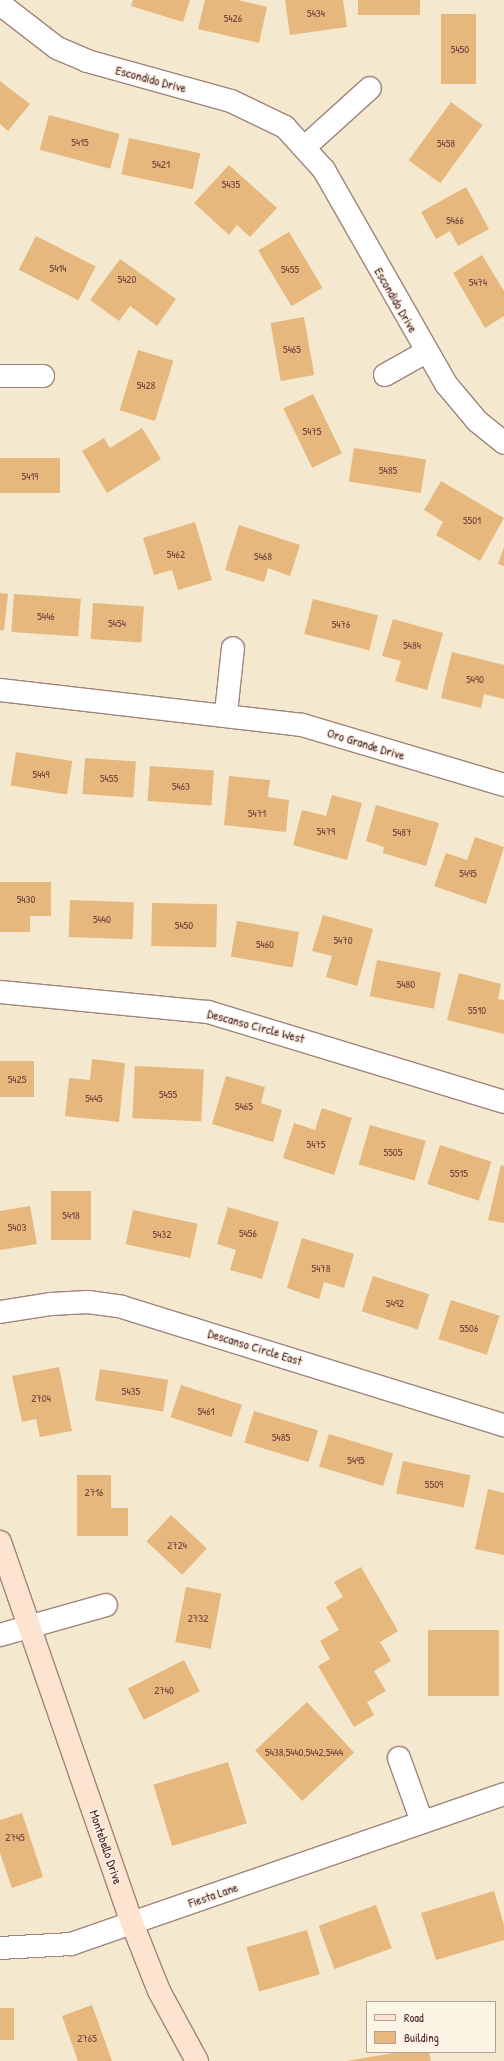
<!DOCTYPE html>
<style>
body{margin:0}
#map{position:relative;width:504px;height:2061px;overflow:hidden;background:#f4e8ce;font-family:"Patrick Hand",sans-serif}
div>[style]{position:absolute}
.building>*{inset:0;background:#e6b87d;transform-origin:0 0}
.roads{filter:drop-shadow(1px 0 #9f847c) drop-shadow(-1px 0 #9f847c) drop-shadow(0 1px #9f847c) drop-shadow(0 -1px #9f847c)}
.street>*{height:22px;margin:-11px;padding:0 11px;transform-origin:11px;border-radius:11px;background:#fff}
.secondary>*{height:22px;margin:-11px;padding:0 11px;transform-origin:11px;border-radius:11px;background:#fde4d0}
span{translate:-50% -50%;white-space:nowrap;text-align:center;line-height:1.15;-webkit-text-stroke:3px #fcf5e5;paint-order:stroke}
.number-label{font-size:11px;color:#714540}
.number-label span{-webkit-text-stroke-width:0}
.street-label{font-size:13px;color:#4a1f2b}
.legend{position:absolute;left:366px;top:2001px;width:130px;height:52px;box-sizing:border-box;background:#fcf5e5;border:1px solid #b59f9b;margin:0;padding:5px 7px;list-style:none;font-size:12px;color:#4a1f2b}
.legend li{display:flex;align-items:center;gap:8px;height:20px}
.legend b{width:20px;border:1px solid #b59f9b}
</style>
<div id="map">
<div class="building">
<i style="clip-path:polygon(133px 0,190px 0,183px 22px,131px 6px)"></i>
<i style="clip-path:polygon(205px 0,238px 0,267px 7px,259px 43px,198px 29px)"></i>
<i style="clip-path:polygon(285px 0,343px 0,347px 27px,290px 35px)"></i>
<i style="left:358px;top:0;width:62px;height:15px"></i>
<i style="left:441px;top:14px;width:35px;height:70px"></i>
<i style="clip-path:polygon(0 81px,30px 104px,8px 131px,0 124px)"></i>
<i style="left:451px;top:102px;width:39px;height:72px;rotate:36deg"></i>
<i style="left:49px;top:115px;width:73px;height:36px;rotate:15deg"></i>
<i style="left:129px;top:138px;width:73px;height:37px;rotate:12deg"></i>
<i style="clip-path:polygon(229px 165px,277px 208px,250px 237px,237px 225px,229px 235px,194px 203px)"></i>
<i style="clip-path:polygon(466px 187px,489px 229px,458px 246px,450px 231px,436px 239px,421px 212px)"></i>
<i style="left:289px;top:232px;width:65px;height:36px;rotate:59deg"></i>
<i style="left:36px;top:236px;width:67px;height:38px;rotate:27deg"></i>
<i style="clip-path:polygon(482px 255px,504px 291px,504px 316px,485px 328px,453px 273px)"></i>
<i style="clip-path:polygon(120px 259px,176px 299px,157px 326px,130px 306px,119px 321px,90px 300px)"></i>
<i style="left:304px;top:317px;width:59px;height:34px;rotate:80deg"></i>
<i style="left:138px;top:350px;width:37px;height:63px;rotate:17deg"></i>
<i style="left:313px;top:394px;width:66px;height:33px;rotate:64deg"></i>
<i style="clip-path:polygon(142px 428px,161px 459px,107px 493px,82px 451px,104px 438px,110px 448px)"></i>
<i style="left:354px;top:448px;width:73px;height:34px;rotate:9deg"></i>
<i style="left:0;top:458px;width:60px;height:35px"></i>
<i style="clip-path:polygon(441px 481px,504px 518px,480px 561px,436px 535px,443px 522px,424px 510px)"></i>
<i style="clip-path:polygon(195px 522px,212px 580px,178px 590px,172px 570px,154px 575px,143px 538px)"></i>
<i style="clip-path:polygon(239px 525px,300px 545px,290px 576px,268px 568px,264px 582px,225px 570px)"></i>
<i style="clip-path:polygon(504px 547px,504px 566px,498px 564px)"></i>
<i style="clip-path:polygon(0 593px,8px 594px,4px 630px,0 630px)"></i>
<i style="left:14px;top:594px;width:67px;height:38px;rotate:4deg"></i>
<i style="left:313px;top:599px;width:67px;height:36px;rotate:14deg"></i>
<i style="left:93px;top:603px;width:51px;height:36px;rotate:4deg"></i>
<i style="clip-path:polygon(393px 619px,443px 633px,427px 690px,395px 681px,401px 661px,382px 656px)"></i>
<i style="clip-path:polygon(452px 652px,504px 665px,504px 699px,484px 694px,481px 708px,441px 698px)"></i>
<i style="left:16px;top:752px;width:57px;height:34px;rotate:9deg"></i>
<i style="left:85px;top:758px;width:51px;height:36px;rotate:4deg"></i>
<i style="left:150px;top:766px;width:64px;height:35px;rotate:4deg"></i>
<i style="clip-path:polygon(229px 776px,270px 780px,268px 797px,289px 800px,286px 832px,224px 825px)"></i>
<i style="clip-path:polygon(332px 795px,362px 803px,347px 860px,293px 845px,302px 810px,326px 816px)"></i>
<i style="clip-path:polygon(376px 805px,439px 823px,426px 866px,383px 853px,384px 847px,366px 841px)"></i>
<i style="clip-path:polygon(475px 837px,504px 847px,486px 904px,434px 886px,446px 853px,467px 860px)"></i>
<i style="clip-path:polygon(0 882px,51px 882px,51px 916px,30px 916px,30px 932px,0 932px)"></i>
<i style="left:70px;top:900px;width:64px;height:37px;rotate:2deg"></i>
<i style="left:152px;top:903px;width:65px;height:43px;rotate:1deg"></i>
<i style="clip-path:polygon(323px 915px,373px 929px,357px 986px,326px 977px,332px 956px,312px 951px)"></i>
<i style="left:237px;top:921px;width:63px;height:36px;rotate:10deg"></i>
<i style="left:377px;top:960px;width:65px;height:37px;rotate:11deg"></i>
<i style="clip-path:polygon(459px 973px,501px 984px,498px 999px,504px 1000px,504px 1034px,447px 1020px)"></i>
<i style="clip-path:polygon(92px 1059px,125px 1063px,119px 1122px,65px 1116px,69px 1078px,90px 1080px)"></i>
<i style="left:0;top:1061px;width:34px;height:36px"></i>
<i style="left:135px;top:1066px;width:69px;height:52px;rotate:3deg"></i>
<i style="clip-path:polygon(226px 1076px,265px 1087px,261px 1103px,282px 1110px,273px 1142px,212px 1124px)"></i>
<i style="clip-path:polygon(322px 1108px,352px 1118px,334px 1175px,283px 1158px,294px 1123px,315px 1130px)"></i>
<i style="left:370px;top:1125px;width:58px;height:41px;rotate:16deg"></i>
<i style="left:440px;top:1145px;width:54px;height:41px;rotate:18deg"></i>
<i style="clip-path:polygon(501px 1165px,504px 1166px,504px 1223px,488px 1220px)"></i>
<i style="left:51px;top:1191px;width:40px;height:49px"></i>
<i style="clip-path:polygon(30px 1206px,37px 1244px,0 1250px,0 1211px)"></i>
<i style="clip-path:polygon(228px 1207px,279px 1222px,262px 1279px,230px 1270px,236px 1250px,217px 1244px)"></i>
<i style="left:133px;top:1210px;width:66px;height:35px;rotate:12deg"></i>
<i style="clip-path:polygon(302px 1238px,354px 1254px,344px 1288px,324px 1282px,319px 1299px,287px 1288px)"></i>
<i style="left:373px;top:1276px;width:59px;height:37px;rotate:18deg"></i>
<i style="left:451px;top:1300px;width:51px;height:41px;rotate:18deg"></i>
<i style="clip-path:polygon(59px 1367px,72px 1431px,40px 1437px,36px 1419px,22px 1422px,12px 1376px)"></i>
<i style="left:100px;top:1369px;width:69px;height:32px;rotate:9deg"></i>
<i style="left:181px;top:1385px;width:64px;height:34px;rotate:18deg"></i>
<i style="left:254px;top:1411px;width:67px;height:33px;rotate:17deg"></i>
<i style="left:329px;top:1434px;width:67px;height:34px;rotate:17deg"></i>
<i style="left:403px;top:1461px;width:69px;height:33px;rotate:12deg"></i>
<i style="clip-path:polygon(77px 1475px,111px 1475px,111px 1508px,128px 1508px,128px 1536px,77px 1536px)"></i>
<i style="clip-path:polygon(488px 1489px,504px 1493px,504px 1555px,475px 1549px)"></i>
<i style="left:171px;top:1515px;width:49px;height:36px;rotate:43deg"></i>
<i style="clip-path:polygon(361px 1567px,398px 1631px,380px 1642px,391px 1661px,374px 1671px,386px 1691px,367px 1702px,374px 1715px,354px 1727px,318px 1666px,330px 1659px,320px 1641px,339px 1630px,326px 1607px,343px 1597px,334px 1582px)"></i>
<i style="left:186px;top:1587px;width:36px;height:56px;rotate:11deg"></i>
<i style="left:428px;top:1630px;width:71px;height:66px"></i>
<i style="left:184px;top:1660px;width:35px;height:63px;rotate:63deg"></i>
<i style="left:307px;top:1702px;width:69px;height:71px;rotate:47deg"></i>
<i style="left:228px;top:1762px;width:64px;height:78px;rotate:73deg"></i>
<i style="clip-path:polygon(22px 1813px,43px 1877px,12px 1888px,0 1853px,0 1820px)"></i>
<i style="clip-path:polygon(494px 1891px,504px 1925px,504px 1940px,436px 1960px,421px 1913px)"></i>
<i style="left:376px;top:1905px;width:46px;height:61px;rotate:70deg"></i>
<i style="left:307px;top:1930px;width:46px;height:63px;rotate:74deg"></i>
<i style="clip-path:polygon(92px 2005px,112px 2061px,78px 2061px,62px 2016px)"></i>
<i style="left:0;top:2008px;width:14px;height:32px"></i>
<i style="clip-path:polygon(399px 2052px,429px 2052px,431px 2061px,347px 2061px)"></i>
</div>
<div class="roads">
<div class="street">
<i style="left:0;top:4px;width:72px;rotate:37.7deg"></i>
<i style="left:57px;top:48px;width:33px;rotate:23deg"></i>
<i style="left:87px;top:61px;width:149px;rotate:15.5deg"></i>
<i style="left:231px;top:101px;width:60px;rotate:25.7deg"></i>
<i style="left:285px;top:127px;width:58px;rotate:47.8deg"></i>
<i style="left:324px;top:170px;width:246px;rotate:60.3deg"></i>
<i style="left:446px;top:384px;width:48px;rotate:50deg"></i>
<i style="left:477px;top:421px;width:35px;rotate:39deg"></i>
<i style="left:306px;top:146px;width:86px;rotate:-42.2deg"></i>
<i style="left:385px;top:375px;width:47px;rotate:-29.3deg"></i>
<i style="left:0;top:376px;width:43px"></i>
<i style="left:0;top:690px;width:304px;rotate:6.6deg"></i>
<i style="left:302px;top:725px;width:211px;rotate:16.5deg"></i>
<i style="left:226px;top:713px;width:65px;rotate:-83.9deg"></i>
<i style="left:0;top:992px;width:209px;rotate:5.5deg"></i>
<i style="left:208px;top:1012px;width:309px;rotate:16.9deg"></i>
<i style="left:0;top:1312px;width:52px;rotate:-8.9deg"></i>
<i style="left:51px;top:1304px;width:37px;rotate:-3deg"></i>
<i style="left:88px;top:1302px;width:34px;rotate:8deg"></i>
<i style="left:122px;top:1307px;width:400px;rotate:17.2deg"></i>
<i style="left:0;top:1635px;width:110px;rotate:-15.8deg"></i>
<i style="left:399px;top:1758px;width:68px;rotate:70.2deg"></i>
<i style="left:0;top:1948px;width:71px;rotate:-3.2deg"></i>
<i style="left:71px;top:1944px;width:458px;rotate:-19.1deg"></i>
</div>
<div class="secondary">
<i style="left:0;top:1542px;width:403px;rotate:70.9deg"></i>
<i style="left:132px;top:1923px;width:73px;rotate:68.3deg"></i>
<i style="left:159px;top:1991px;width:80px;rotate:61.5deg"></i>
</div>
</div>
<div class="number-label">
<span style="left:316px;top:13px">5434</span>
<span style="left:233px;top:18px">5426</span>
<span style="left:460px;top:49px">5450</span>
<span style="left:80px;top:142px">5415</span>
<span style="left:446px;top:143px">5458</span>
<span style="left:161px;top:164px">5421</span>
<span style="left:231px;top:184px">5435</span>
<span style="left:455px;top:220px">5466</span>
<span style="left:58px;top:268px">5414</span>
<span style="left:290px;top:269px">5455</span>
<span style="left:127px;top:279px">5420</span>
<span style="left:478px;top:282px">5474</span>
<span style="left:292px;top:349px">5465</span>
<span style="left:146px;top:385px">5428</span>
<span style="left:312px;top:431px">5475</span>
<span style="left:388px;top:470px">5485</span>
<span style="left:30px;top:476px">5419</span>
<span style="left:472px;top:520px">5501</span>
<span style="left:176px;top:554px">5462</span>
<span style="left:263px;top:556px">5468</span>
<span style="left:46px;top:616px">5446</span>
<span style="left:117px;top:623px">5454</span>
<span style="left:341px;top:624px">5476</span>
<span style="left:412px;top:645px">5484</span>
<span style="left:475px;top:679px">5490</span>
<span style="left:41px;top:774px">5449</span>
<span style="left:109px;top:778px">5455</span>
<span style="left:181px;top:786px">5463</span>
<span style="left:257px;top:813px">5471</span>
<span style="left:326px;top:831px">5479</span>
<span style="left:402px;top:832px">5487</span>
<span style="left:468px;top:873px">5495</span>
<span style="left:26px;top:899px">5430</span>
<span style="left:102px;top:919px">5440</span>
<span style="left:184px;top:925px">5450</span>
<span style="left:343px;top:940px">5470</span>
<span style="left:265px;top:944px">5460</span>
<span style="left:406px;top:984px">5480</span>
<span style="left:477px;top:1010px">5510</span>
<span style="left:17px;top:1079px">5425</span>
<span style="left:168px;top:1094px">5455</span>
<span style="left:94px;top:1098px">5445</span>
<span style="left:244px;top:1106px">5465</span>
<span style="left:316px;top:1144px">5475</span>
<span style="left:393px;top:1152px">5505</span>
<span style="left:459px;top:1173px">5515</span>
<span style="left:71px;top:1215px">5418</span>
<span style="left:17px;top:1227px">5403</span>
<span style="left:248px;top:1233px">5456</span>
<span style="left:162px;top:1234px">5432</span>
<span style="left:321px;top:1268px">5478</span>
<span style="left:395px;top:1303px">5492</span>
<span style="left:469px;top:1328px">5506</span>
<span style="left:131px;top:1391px">5435</span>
<span style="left:41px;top:1398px">2704</span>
<span style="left:206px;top:1411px">5461</span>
<span style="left:281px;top:1437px">5485</span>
<span style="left:356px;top:1460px">5495</span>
<span style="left:434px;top:1484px">5509</span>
<span style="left:94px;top:1492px">2716</span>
<span style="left:177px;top:1545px">2724</span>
<span style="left:198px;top:1618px">2732</span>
<span style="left:164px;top:1690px">2740</span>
<span style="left:304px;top:1752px">5438,5440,5442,5444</span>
<span style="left:15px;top:1837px">2745</span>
<span style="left:87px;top:2038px">2765</span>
</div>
<div class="street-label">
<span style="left:151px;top:79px;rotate:15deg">Escondido Drive</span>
<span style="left:396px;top:300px;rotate:60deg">Escondido Drive</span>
<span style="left:366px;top:744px;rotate:17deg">Oro Grande Drive</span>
<span style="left:256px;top:1026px;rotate:15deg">Descanso Circle West</span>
<span style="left:255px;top:1347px;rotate:17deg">Descanso Circle East</span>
<span style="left:106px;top:1847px;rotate:71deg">Montebello Drive</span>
<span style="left:213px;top:1895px;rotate:-19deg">Fiesta Lane</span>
</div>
<ul class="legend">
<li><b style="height:5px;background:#fde4d0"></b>Road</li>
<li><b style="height:11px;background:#e6b87d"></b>Building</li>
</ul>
</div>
